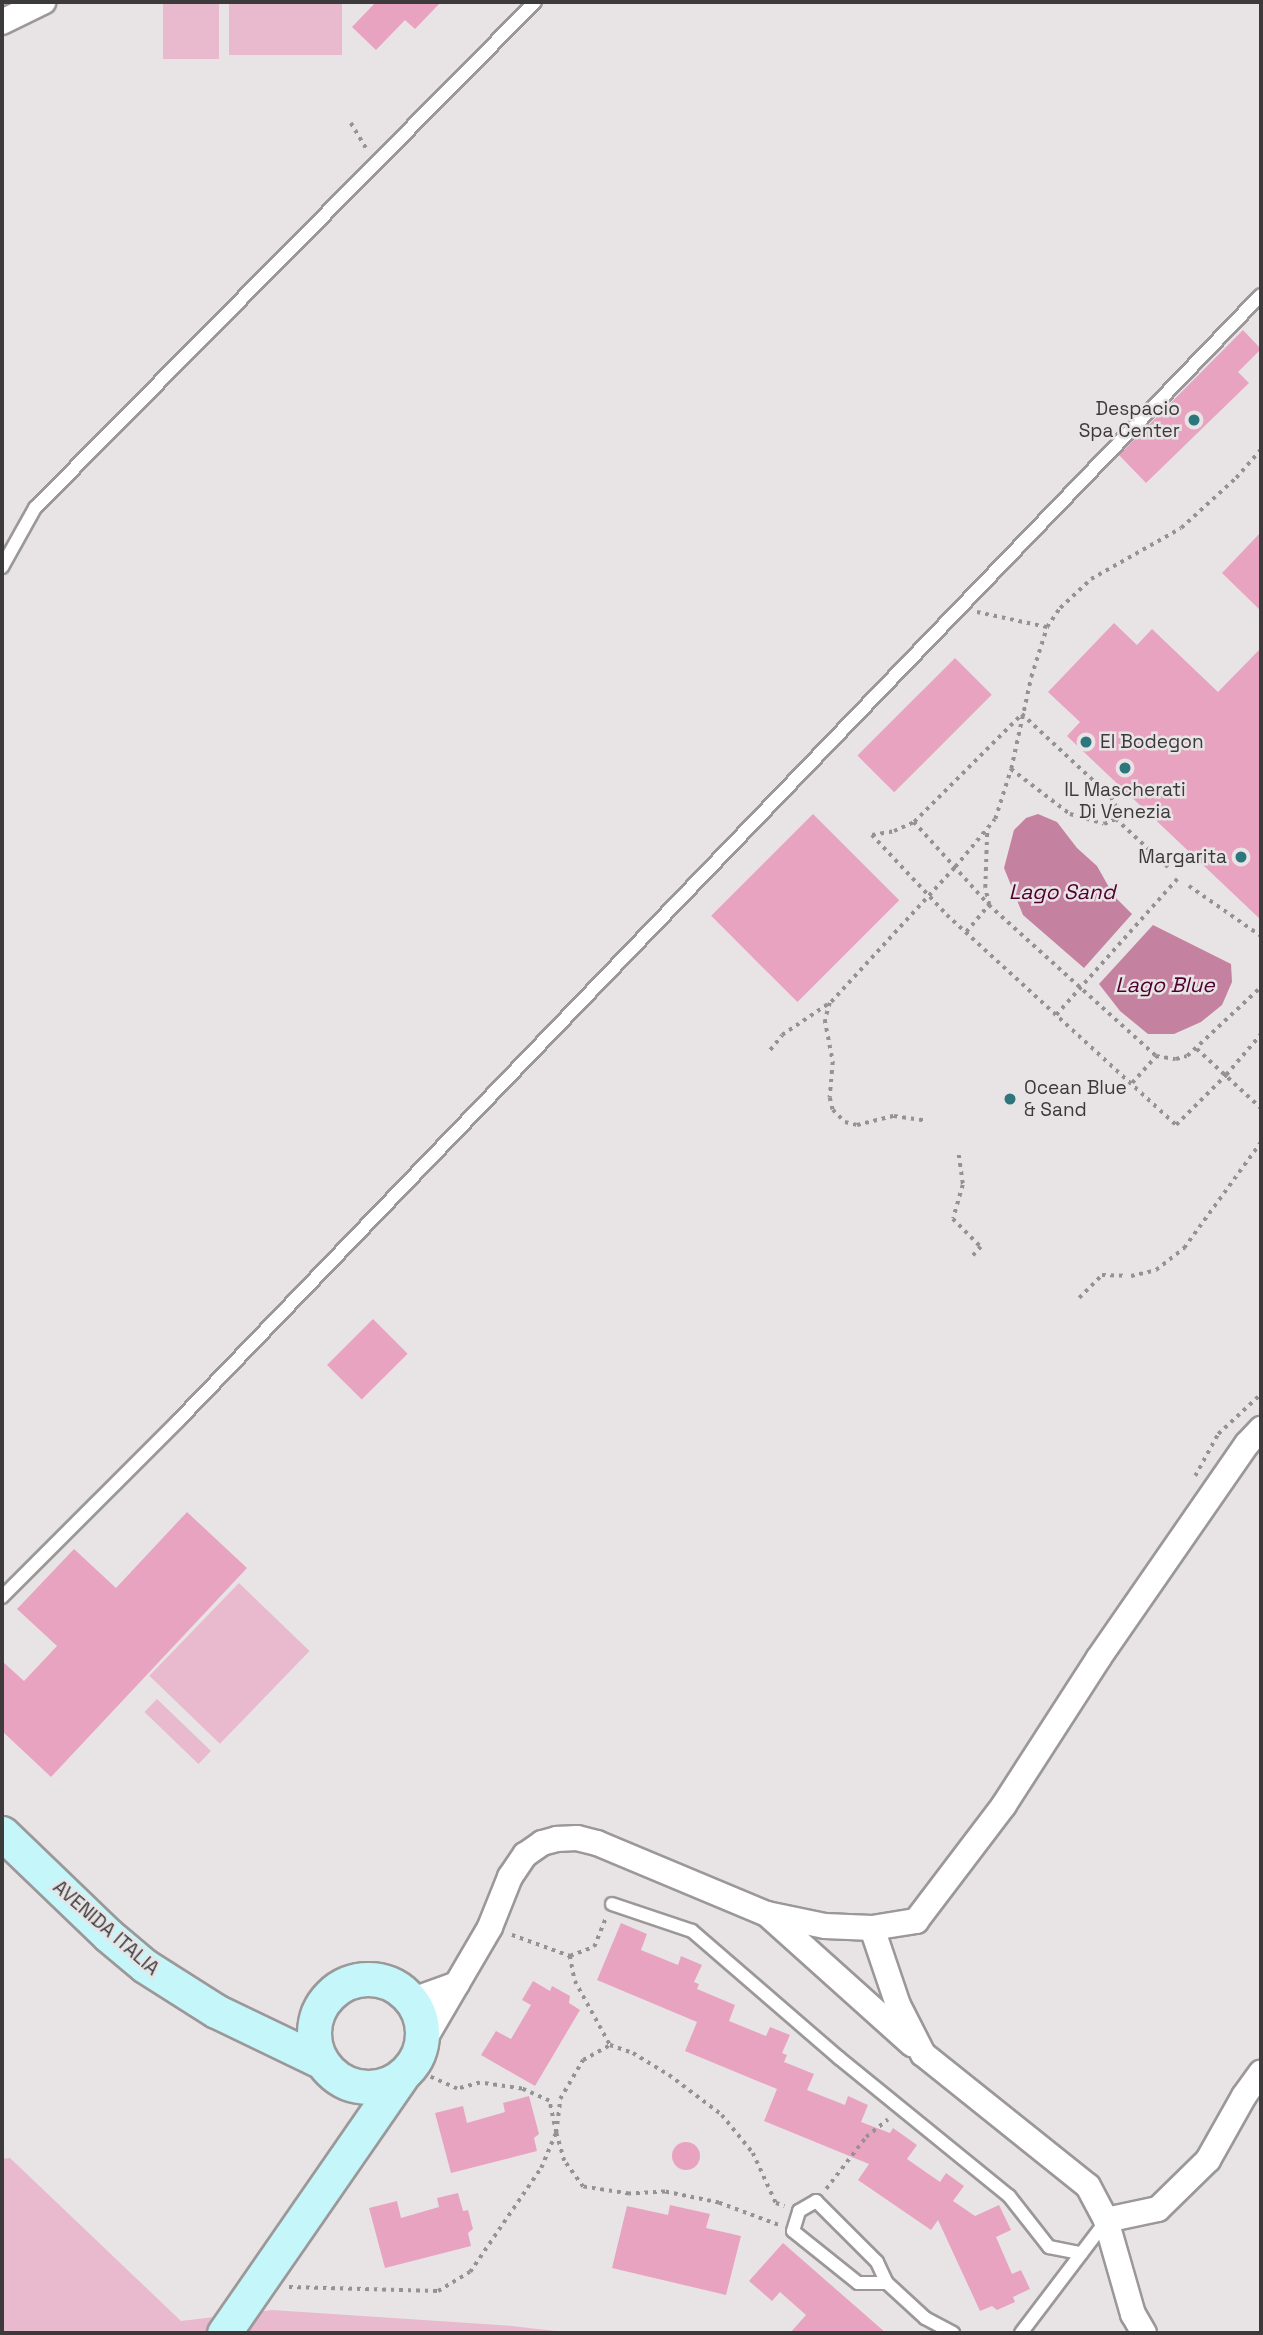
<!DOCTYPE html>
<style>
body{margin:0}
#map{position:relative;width:1263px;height:2335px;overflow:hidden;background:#e8e4e5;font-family:"Space Grotesk",sans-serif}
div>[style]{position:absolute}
.green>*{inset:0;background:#e9b9ce;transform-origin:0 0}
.water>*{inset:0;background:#c482a0}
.building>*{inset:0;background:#e8a3c1;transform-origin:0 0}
.round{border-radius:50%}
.path>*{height:3.5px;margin-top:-1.75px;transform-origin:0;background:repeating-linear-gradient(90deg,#959293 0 3.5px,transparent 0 8.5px)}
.roads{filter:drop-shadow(2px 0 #9c9899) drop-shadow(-2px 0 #9c9899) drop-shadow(0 2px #9c9899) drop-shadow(0 -2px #9c9899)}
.lane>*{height:12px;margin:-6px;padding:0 6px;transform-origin:6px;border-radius:6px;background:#fff}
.street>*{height:24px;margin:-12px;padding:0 12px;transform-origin:12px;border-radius:12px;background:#fff}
.secondary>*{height:33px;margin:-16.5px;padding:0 16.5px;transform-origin:16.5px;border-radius:16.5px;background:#c5f6f9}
.secondary>.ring{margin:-16.5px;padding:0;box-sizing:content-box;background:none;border:33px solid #c5f6f9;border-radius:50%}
.dots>*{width:19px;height:19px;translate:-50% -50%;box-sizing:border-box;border:4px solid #e8e4e5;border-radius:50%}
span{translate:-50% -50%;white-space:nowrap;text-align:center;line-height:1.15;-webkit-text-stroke:5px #e8e4e5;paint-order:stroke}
.poi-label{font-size:19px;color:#3c3a3b}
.right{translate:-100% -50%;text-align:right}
.left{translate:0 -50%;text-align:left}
.street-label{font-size:19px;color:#3c3a3b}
.water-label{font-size:21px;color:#500030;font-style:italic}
.frame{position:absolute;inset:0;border:4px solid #3c3a3b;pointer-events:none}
</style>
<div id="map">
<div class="green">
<i style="left:163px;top:2px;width:56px;height:57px"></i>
<i style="left:229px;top:2px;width:113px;height:53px"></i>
<i style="left:239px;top:1583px;width:98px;height:129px;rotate:44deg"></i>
<i style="left:157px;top:1699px;width:75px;height:18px;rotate:44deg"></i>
<i style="clip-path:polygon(10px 2158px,181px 2321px,272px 2310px,512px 2326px,573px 2333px,2px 2333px,2px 2159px)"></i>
</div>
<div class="water">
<i style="clip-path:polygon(1038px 814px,1057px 822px,1077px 848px,1097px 866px,1114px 896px,1132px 914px,1084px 968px,1023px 915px,1004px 868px,1014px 830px,1026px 818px)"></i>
<i style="clip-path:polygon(1153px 925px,1231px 964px,1232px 982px,1222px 1005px,1201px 1022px,1174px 1034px,1148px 1034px,1120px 1011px,1099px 984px)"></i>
</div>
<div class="building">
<i style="clip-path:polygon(376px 2px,441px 2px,415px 29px,405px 20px,376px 50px,352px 27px)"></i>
<i style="clip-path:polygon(1243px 330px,1261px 349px,1238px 372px,1249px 383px,1146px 483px,1119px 455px)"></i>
<i style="clip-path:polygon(1261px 532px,1261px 611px,1222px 573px)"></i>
<i style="clip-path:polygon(1114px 623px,1137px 645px,1152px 629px,1218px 692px,1261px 648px,1261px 920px,1067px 736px,1080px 722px,1048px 692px)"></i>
<i style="left:955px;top:658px;width:52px;height:138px;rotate:45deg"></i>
<i style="left:813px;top:814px;width:122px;height:144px;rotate:45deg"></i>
<i style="left:373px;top:1319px;width:49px;height:65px;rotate:45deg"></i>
<i style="clip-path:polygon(187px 1512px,247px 1568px,51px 1777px,2px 1731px,2px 1661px,24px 1681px,57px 1646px,17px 1609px,74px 1549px,116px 1588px)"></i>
<i style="clip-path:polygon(621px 1923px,647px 1934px,641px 1950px,678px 1965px,681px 1956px,702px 1965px,694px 1982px,699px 1984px,697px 1989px,735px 2005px,729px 2021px,766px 2036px,770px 2027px,790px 2035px,782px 2053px,787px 2055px,784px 2062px,814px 2074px,807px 2090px,845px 2105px,848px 2096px,868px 2105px,861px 2122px,890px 2133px,893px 2128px,917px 2145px,907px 2159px,940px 2182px,946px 2173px,964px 2186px,953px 2201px,975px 2216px,999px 2205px,1011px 2230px,996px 2237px,1012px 2274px,1021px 2270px,1030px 2289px,1013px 2297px,1015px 2302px,997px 2310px,992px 2306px,980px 2311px,938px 2220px,931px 2230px,858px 2180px,869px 2164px,764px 2121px,777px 2089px,685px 2051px,697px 2022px,597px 1980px)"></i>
<i style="clip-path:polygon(533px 1981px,550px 1991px,552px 1986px,570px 1996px,569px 2003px,580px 2010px,535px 2086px,481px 2055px,496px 2031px,511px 2039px,531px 2005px,522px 2000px)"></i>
<i style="clip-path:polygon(529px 2096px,539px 2134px,534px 2138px,537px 2151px,451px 2173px,435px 2113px,463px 2106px,467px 2123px,505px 2112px,503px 2103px)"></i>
<i class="round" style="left:672px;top:2142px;width:28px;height:28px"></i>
<i style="clip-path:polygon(458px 2193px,463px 2211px,468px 2210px,473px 2229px,468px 2233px,471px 2246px,385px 2268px,369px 2208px,397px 2201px,401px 2218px,439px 2207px,437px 2198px)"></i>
<i style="clip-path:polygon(670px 2205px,710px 2214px,706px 2228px,741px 2236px,726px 2295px,612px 2268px,627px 2206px,668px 2215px)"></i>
<i style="clip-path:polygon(783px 2243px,886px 2333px,790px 2333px,806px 2315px,780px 2292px,772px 2301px,749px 2281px)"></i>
</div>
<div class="path">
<i style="left:351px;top:123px;width:29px;rotate:59deg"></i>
<i style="left:977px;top:612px;width:72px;rotate:12.1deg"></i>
<i style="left:1011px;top:769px;width:74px;rotate:37.3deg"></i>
<i style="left:1070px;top:814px;width:35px;rotate:16deg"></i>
<i style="left:1104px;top:824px;width:13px;rotate:-23deg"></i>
<i style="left:1116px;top:819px;width:71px;rotate:42.7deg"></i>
<i style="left:914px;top:822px;width:112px;rotate:47.9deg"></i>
<i style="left:989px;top:905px;width:225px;rotate:42.1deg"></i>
<i style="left:1156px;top:1056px;width:20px;rotate:9deg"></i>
<i style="left:1176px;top:1059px;width:11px;rotate:-15deg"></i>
<i style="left:1187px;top:1056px;width:101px;rotate:-43deg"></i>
<i style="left:872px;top:835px;width:110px;rotate:46.8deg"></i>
<i style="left:947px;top:915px;width:311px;rotate:42.5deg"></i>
<i style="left:1176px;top:1125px;width:71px;rotate:-45deg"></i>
<i style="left:1226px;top:1075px;width:54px;rotate:-49.5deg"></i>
<i style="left:872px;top:835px;width:22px;rotate:-10deg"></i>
<i style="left:894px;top:831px;width:22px;rotate:-24deg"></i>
<i style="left:914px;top:822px;width:153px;rotate:-45deg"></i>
<i style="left:1022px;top:714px;width:122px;rotate:43deg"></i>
<i style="left:1111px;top:797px;width:10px;rotate:61deg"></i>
<i style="left:1116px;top:806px;width:13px;rotate:90deg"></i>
<i style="left:1189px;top:886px;width:88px;rotate:34.8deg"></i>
<i style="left:966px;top:932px;width:35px;rotate:-50deg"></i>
<i style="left:989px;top:905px;width:17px;rotate:-103deg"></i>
<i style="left:985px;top:888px;width:56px;rotate:-88deg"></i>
<i style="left:830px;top:1003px;width:18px;rotate:106deg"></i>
<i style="left:825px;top:1020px;width:43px;rotate:79.2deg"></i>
<i style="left:833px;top:1062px;width:36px;rotate:95deg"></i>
<i style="left:830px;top:1098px;width:12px;rotate:76deg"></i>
<i style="left:833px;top:1110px;width:17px;rotate:45deg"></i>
<i style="left:845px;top:1122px;width:12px;rotate:14deg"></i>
<i style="left:857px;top:1125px;width:38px;rotate:-14deg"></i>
<i style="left:894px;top:1116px;width:30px;rotate:8deg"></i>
<i style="left:1056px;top:1015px;width:185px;rotate:-48.3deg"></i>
<i style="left:1197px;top:1049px;width:87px;rotate:42.7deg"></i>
<i style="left:770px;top:1050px;width:19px;rotate:-51deg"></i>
<i style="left:782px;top:1035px;width:59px;rotate:-34deg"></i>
<i style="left:831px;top:1002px;width:183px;rotate:-47.4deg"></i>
<i style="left:955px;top:867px;width:62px;rotate:-50.2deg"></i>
<i style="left:995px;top:819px;width:52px;rotate:-72.3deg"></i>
<i style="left:1011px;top:769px;width:94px;rotate:-77.7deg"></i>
<i style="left:1031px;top:677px;width:52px;rotate:-72.3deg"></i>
<i style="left:1047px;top:627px;width:23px;rotate:-56deg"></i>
<i style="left:1060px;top:608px;width:42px;rotate:-43.1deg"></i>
<i style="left:1091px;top:579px;width:103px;rotate:-29.5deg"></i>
<i style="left:1181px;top:528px;width:74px;rotate:-42.3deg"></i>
<i style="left:1236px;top:478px;width:38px;rotate:-49deg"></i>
<i style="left:1132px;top:1083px;width:36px;rotate:-48deg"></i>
<i style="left:959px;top:1155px;width:30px;rotate:82deg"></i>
<i style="left:963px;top:1185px;width:35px;rotate:106deg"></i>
<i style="left:953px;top:1219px;width:40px;rotate:45deg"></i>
<i style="left:981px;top:1247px;width:12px;rotate:132deg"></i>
<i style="left:1131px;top:1276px;width:26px;rotate:-13deg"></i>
<i style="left:1156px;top:1270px;width:36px;rotate:-38deg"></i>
<i style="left:1184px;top:1248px;width:131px;rotate:-54deg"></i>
<i style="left:1079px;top:1298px;width:33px;rotate:-45deg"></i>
<i style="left:1102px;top:1275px;width:24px;rotate:2deg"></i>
<i style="left:1195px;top:1476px;width:48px;rotate:-61.3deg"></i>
<i style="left:1218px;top:1434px;width:59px;rotate:-42.9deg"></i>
<i style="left:512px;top:1935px;width:62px;rotate:19.9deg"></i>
<i style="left:570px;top:1956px;width:26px;rotate:-21deg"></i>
<i style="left:594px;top:1947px;width:31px;rotate:-68deg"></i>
<i style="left:570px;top:1956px;width:25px;rotate:79deg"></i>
<i style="left:575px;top:1981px;width:73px;rotate:61.3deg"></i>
<i style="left:826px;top:2189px;width:66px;rotate:-52.4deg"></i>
<i style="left:866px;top:2137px;width:28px;rotate:-39deg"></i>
<i style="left:778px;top:2225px;width:63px;rotate:-159.6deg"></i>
<i style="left:719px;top:2203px;width:55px;rotate:-168.5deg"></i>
<i style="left:665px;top:2192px;width:36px;rotate:177deg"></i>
<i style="left:629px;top:2194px;width:47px;rotate:-171.3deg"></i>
<i style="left:583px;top:2187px;width:32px;rotate:-126deg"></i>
<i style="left:564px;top:2161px;width:29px;rotate:-106deg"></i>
<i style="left:556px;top:2133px;width:34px;rotate:-83deg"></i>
<i style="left:560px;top:2099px;width:45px;rotate:-59.5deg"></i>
<i style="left:583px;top:2060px;width:31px;rotate:-29deg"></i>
<i style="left:610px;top:2045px;width:24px;rotate:19deg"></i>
<i style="left:633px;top:2053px;width:42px;rotate:31.4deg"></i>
<i style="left:669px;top:2075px;width:66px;rotate:37deg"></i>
<i style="left:722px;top:2115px;width:49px;rotate:50.8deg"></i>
<i style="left:753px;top:2153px;width:55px;rotate:65.3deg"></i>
<i style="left:776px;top:2203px;width:9px;rotate:18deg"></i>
<i style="left:289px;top:2287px;width:149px;rotate:1.5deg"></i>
<i style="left:438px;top:2291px;width:37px;rotate:-31deg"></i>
<i style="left:470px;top:2272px;width:126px;rotate:-55.7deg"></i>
<i style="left:541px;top:2168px;width:38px;rotate:-67deg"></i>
<i style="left:556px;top:2133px;width:33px;rotate:-102deg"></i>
<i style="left:549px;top:2101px;width:30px;rotate:-156deg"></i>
<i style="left:522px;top:2089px;width:42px;rotate:-171.9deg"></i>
<i style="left:480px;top:2083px;width:24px;rotate:165deg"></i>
<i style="left:457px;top:2089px;width:32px;rotate:-156deg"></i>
</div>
<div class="roads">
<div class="lane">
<i style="left:2px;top:567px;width:68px;rotate:-60.8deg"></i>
<i style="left:35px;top:508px;width:711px;rotate:-45.34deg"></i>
<i style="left:2px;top:1597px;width:249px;rotate:-45deg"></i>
<i style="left:178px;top:1421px;width:1562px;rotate:-46.12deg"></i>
<i style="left:612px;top:1904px;width:84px;rotate:18.6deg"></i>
<i style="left:692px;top:1931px;width:194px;rotate:40.8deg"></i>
<i style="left:839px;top:2058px;width:219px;rotate:39.1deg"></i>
<i style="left:1009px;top:2196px;width:65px;rotate:51.9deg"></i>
<i style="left:1049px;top:2247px;width:33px;rotate:11deg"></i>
<i style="left:887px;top:2283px;width:29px;rotate:180deg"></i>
<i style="left:858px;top:2283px;width:83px;rotate:-141.3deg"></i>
<i style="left:793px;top:2231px;width:21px;rotate:-73deg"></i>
<i style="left:799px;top:2211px;width:20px;rotate:-30deg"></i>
<i style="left:816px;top:2201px;width:86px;rotate:45deg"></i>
<i style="left:877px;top:2262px;width:23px;rotate:65deg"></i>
<i style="left:887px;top:2283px;width:52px;rotate:42.6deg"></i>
<i style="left:925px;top:2318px;width:32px;rotate:28deg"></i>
<i style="left:1021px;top:2333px;width:141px;rotate:-52.8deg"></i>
</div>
<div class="street">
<i style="left:2px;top:22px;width:46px;rotate:-26deg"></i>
<i style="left:767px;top:1914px;width:195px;rotate:41.9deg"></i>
<i style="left:872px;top:1928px;width:81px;rotate:71.3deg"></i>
<i style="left:898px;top:2005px;width:55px;rotate:63deg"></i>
<i style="left:923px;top:2054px;width:211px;rotate:38.7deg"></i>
<i style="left:1088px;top:2186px;width:38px;rotate:62deg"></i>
<i style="left:1106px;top:2220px;width:98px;rotate:74deg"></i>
<i style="left:1133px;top:2314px;width:22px;rotate:60deg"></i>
<i style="left:410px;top:2001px;width:50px;rotate:-19.9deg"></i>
<i style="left:420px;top:2047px;width:139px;rotate:-59.7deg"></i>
<i style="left:490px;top:1927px;width:54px;rotate:-68.2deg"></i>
<i style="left:510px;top:1877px;width:27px;rotate:-56deg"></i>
<i style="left:525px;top:1855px;width:21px;rotate:-35deg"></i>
<i style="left:542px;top:1843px;width:16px;rotate:-15deg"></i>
<i style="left:557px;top:1839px;width:20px;rotate:-3deg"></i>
<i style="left:577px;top:1838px;width:21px;rotate:14deg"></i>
<i style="left:597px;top:1843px;width:184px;rotate:22.7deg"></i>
<i style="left:767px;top:1914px;width:59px;rotate:11.7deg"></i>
<i style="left:825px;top:1926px;width:47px;rotate:2.4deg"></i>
<i style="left:872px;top:1928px;width:45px;rotate:-9deg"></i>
<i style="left:916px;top:1921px;width:146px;rotate:-52.8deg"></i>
<i style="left:1004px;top:1805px;width:174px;rotate:-57.2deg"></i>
<i style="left:1098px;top:1659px;width:262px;rotate:-55.3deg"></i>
<i style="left:1247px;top:1444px;width:21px;rotate:-47deg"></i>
<i style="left:1106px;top:2220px;width:53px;rotate:-11.9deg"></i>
<i style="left:1158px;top:2209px;width:70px;rotate:-44.4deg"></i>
<i style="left:1208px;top:2160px;width:73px;rotate:-60.6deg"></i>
<i style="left:1244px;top:2096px;width:29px;rotate:-54deg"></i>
</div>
<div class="secondary">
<i style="left:2px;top:1833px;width:147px;rotate:43.9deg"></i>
<i style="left:108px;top:1935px;width:48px;rotate:40deg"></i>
<i style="left:145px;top:1966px;width:84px;rotate:32.4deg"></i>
<i style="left:216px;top:2011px;width:118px;rotate:25.7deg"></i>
<i class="ring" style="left:314px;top:1979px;width:75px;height:75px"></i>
<i style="left:224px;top:2333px;width:313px;rotate:-55.3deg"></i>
</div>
</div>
<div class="dots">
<i style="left:1194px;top:420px;background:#2c767c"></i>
<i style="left:1086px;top:742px;background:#2c767c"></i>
<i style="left:1125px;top:768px;background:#2c767c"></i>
<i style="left:1241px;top:857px;background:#2c767c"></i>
<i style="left:1010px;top:1099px;background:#2c767c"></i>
</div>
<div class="poi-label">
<span class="right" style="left:1180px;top:420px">Despacio<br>Spa Center</span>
<span class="left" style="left:1100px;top:742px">El Bodegon</span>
<span style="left:1125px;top:801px">IL Mascherati<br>Di Venezia</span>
<span class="right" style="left:1227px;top:857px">Margarita</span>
<span class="left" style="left:1024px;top:1099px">Ocean Blue<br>&amp; Sand</span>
</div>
<div class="street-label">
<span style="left:106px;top:1928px;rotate:41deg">AVENIDA ITALIA</span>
</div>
<div class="water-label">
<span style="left:1062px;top:892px">Lago Sand</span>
<span style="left:1165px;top:985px">Lago Blue</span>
</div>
<div class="frame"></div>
</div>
